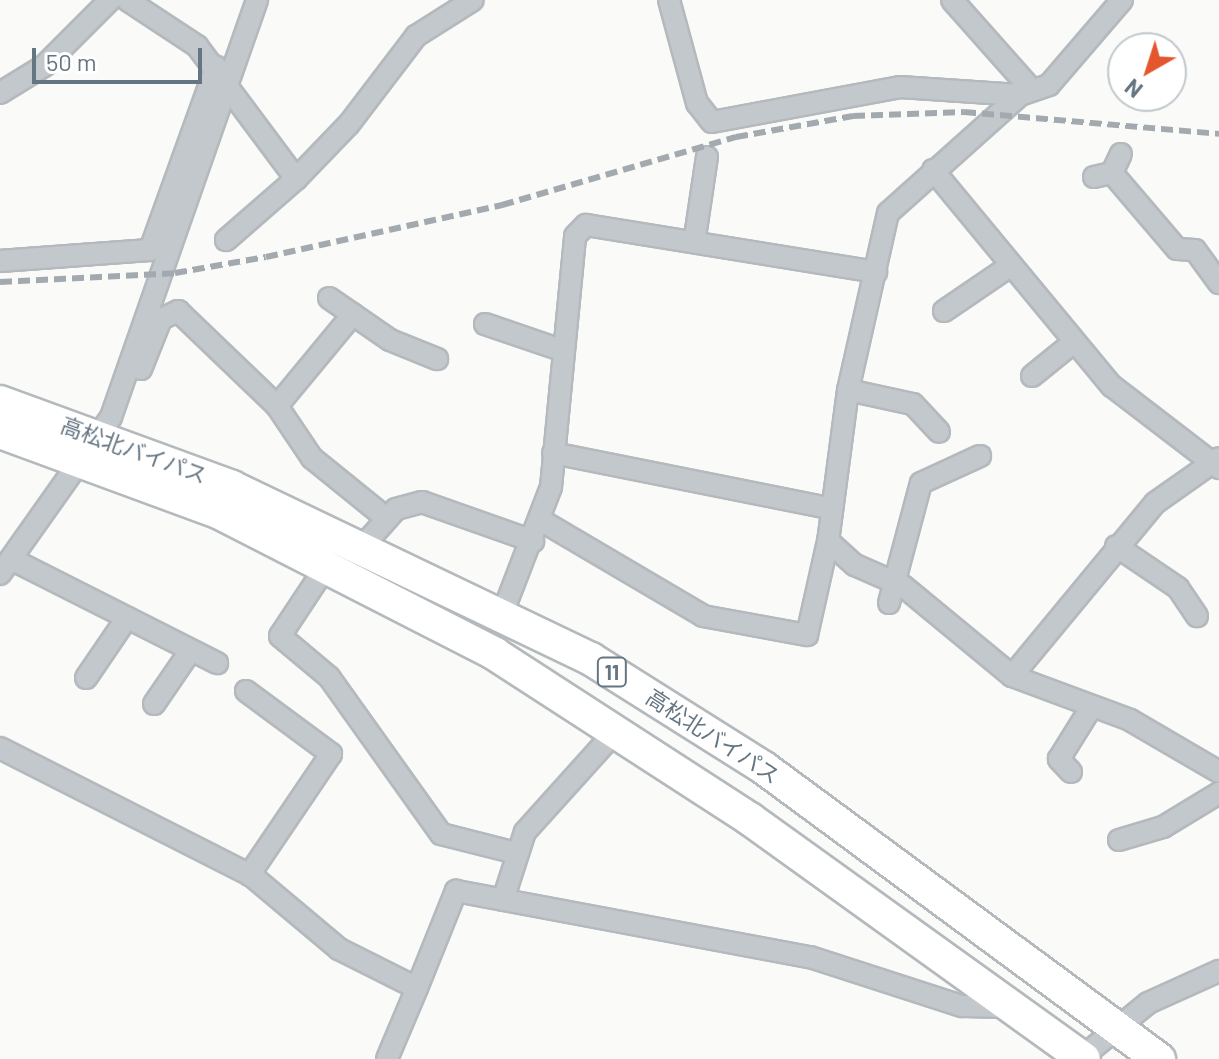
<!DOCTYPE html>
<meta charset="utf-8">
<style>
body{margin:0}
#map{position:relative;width:1219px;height:1059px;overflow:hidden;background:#fafaf8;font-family:Barlow,"Noto Sans JP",sans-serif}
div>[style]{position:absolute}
.roads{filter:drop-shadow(2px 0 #b4b9bd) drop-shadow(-2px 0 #b4b9bd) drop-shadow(0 2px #b4b9bd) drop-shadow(0 -2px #b4b9bd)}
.minor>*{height:20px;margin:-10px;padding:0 10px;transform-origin:10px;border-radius:10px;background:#c3c8cc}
.trunk>*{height:32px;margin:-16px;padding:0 16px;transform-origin:16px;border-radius:16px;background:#fff}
.rail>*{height:6px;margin-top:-3px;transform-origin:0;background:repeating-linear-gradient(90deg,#a2aab0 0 12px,transparent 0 18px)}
span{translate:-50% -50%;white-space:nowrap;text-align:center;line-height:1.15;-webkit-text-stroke:8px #fff;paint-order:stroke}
.shield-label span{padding:2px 6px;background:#fff;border:2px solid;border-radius:6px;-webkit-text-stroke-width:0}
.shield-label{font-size:20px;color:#657683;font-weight:700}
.street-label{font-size:22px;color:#657683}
.north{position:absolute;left:1107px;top:32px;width:80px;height:80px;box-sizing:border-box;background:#fff;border:2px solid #c1c8cd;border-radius:50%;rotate:219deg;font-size:22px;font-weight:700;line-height:32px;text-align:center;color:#657683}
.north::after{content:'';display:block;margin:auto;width:28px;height:36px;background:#e4572e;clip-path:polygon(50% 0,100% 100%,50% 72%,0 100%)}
.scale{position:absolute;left:32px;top:48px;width:170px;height:36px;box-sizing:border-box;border:4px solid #657683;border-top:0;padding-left:10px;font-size:24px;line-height:28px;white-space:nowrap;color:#657683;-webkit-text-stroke:6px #fff;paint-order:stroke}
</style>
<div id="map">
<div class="roads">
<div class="minor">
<i style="left:127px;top:0;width:84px;rotate:33.3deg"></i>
<i style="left:197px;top:46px;width:166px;rotate:53.3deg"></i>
<i style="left:296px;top:179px;width:93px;rotate:138.9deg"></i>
<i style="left:669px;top:0;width:107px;rotate:74.8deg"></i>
<i style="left:697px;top:103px;width:24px;rotate:52deg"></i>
<i style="left:712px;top:122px;width:191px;rotate:-10.5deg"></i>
<i style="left:900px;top:87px;width:120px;rotate:3.8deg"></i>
<i style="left:952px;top:0;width:119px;rotate:48.4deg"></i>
<i style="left:1122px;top:0;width:112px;rotate:130.7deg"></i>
<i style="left:1049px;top:85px;width:31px;rotate:161deg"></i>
<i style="left:1020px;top:95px;width:177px;rotate:138.2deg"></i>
<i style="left:888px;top:213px;width:181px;rotate:102.7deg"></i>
<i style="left:848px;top:390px;width:152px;rotate:97.5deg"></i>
<i style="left:828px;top:541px;width:36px;rotate:42deg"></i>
<i style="left:855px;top:565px;width:52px;rotate:23.6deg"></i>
<i style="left:903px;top:586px;width:141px;rotate:39.5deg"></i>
<i style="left:1012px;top:676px;width:126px;rotate:20.4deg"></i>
<i style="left:1130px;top:720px;width:103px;rotate:30.3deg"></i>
<i style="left:0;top:93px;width:52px;rotate:-31.5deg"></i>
<i style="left:44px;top:66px;width:93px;rotate:-45deg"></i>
<i style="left:933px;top:170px;width:281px;rotate:50.4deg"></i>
<i style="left:1112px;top:386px;width:135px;rotate:37.5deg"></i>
<i style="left:1112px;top:173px;width:21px;rotate:-65deg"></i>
<i style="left:1094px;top:177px;width:18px;rotate:-13deg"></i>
<i style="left:1112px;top:173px;width:100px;rotate:49.5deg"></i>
<i style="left:1177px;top:249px;width:18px;rotate:3deg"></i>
<i style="left:1195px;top:250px;width:41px;rotate:54deg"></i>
<i style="left:296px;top:179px;width:76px;rotate:-46.1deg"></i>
<i style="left:349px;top:124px;width:111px;rotate:-52.7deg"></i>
<i style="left:416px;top:36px;width:67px;rotate:-32.3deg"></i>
<i style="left:695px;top:237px;width:81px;rotate:-81.5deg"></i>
<i style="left:0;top:261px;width:150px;rotate:-4.2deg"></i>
<i style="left:150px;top:250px;width:195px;rotate:-70.2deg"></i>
<i style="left:329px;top:298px;width:74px;rotate:34.5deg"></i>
<i style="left:390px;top:340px;width:51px;rotate:22deg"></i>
<i style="left:944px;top:311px;width:80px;rotate:-34.3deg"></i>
<i style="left:485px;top:324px;width:80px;rotate:18.9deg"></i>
<i style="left:141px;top:369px;width:54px;rotate:-68.2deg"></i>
<i style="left:161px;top:319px;width:19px;rotate:-25deg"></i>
<i style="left:178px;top:311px;width:137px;rotate:43.8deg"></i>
<i style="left:277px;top:406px;width:63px;rotate:56.1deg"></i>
<i style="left:312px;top:458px;width:95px;rotate:39deg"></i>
<i style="left:1032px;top:376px;width:54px;rotate:-39deg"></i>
<i style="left:848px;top:390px;width:66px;rotate:12.2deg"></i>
<i style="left:913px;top:404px;width:38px;rotate:47deg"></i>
<i style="left:277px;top:406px;width:119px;rotate:-50.4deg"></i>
<i style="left:553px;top:453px;width:281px;rotate:11.3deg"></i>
<i style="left:542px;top:521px;width:187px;rotate:30.5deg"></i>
<i style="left:703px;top:616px;width:106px;rotate:10.4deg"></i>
<i style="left:807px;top:635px;width:96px;rotate:-77.4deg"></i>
<i style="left:1116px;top:546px;width:75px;rotate:34.1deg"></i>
<i style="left:1178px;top:588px;width:34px;rotate:56deg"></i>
<i style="left:362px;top:547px;width:51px;rotate:-48.2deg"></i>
<i style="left:396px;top:509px;width:27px;rotate:-15deg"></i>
<i style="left:422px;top:502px;width:118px;rotate:19.4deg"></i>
<i style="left:11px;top:559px;width:231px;rotate:26.8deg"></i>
<i style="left:327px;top:565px;width:85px;rotate:123.5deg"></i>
<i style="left:280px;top:636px;width:64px;rotate:39.9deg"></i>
<i style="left:329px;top:677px;width:193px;rotate:54.5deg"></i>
<i style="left:441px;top:834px;width:77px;rotate:14.2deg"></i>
<i style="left:0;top:574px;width:192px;rotate:-54.7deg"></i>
<i style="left:111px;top:417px;width:442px;rotate:-70.7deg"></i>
<i style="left:889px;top:603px;width:124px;rotate:-75.1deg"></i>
<i style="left:921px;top:483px;width:65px;rotate:-24.6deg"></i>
<i style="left:503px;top:612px;width:134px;rotate:-69deg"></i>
<i style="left:551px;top:487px;width:252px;rotate:-84.5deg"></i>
<i style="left:575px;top:236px;width:16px;rotate:-45deg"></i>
<i style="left:586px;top:225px;width:294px;rotate:9.2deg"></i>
<i style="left:1012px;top:676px;width:224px;rotate:-50.4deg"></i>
<i style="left:1155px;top:503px;width:78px;rotate:-35.1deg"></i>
<i style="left:86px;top:678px;width:73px;rotate:-55.7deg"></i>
<i style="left:246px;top:691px;width:106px;rotate:36.5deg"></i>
<i style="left:331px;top:754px;width:146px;rotate:124.1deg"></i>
<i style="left:154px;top:704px;width:65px;rotate:-55.6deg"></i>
<i style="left:0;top:748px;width:283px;rotate:26.9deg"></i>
<i style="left:252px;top:876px;width:114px;rotate:40deg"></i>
<i style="left:339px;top:949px;width:87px;rotate:26.6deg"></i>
<i style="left:417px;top:988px;width:77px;rotate:112.9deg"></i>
<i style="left:1071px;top:772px;width:18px;rotate:-133deg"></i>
<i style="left:1059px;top:759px;width:62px;rotate:-58.1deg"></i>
<i style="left:1119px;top:840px;width:46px;rotate:-16.5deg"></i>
<i style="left:1163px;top:827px;width:66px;rotate:-31.3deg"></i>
<i style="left:503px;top:900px;width:71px;rotate:-72.1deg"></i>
<i style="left:525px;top:832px;width:136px;rotate:-48deg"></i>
<i style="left:417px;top:988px;width:105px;rotate:-68.1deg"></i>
<i style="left:456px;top:891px;width:360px;rotate:10.6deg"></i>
<i style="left:810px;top:957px;width:160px;rotate:17.9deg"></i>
<i style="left:962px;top:1006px;width:48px;rotate:1.2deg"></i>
<i style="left:1082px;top:1057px;width:85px;rotate:-39.3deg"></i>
<i style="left:1148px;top:1003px;width:78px;rotate:-24.3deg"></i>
</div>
<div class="trunk">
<i style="left:0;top:402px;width:247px;rotate:20.1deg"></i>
<i style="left:232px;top:487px;width:398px;rotate:25.6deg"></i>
<i style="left:591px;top:659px;width:204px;rotate:32.2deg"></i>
<i style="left:764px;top:768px;width:491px;rotate:36.4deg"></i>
<i style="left:0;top:432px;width:234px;rotate:20.2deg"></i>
<i style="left:220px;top:513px;width:309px;rotate:27.1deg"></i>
<i style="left:495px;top:654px;width:304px;rotate:32.9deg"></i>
<i style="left:750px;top:819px;width:411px;rotate:35.7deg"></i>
</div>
</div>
<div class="rail">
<i style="left:0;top:282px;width:175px;rotate:-2.9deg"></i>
<i style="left:175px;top:273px;width:92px;rotate:-10deg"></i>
<i style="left:266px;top:257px;width:242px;rotate:-12.4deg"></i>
<i style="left:502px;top:205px;width:244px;rotate:-16.2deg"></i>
<i style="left:736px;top:137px;width:119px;rotate:-10.2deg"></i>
<i style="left:853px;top:116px;width:111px;rotate:-2.1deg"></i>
<i style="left:964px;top:112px;width:256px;rotate:4.9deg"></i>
</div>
<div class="shield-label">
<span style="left:612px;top:672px">11</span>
</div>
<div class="street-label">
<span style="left:134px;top:450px;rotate:20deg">高松北バイパス</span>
<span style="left:713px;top:736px;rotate:33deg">高松北バイパス</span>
</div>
<div class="north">N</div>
<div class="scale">50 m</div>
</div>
